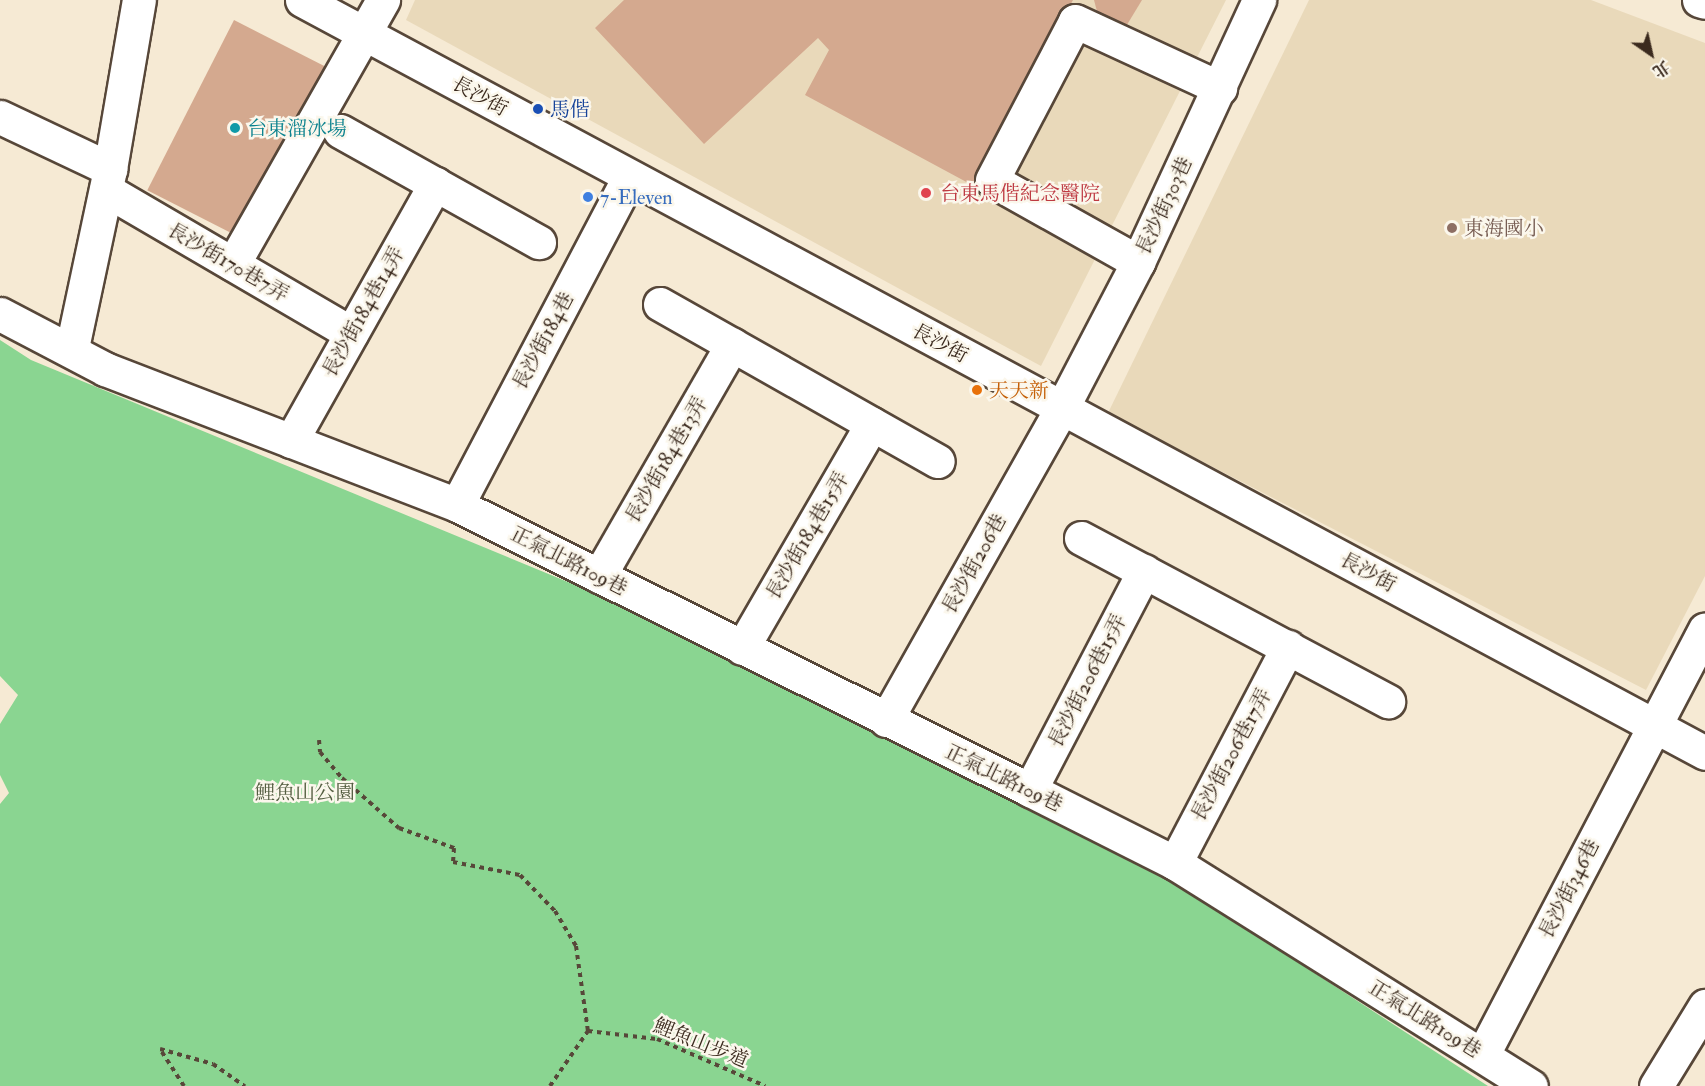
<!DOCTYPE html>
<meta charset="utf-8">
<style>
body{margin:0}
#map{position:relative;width:1705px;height:1086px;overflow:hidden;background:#f6ead4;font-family:"IM FELL Double Pica","Noto Serif TC",serif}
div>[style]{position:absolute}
.built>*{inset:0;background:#e9d9ba}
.green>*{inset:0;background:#8ad591}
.building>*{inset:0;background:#d4a98f;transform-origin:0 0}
.path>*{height:4px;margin-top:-2px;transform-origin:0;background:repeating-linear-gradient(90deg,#574739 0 4.5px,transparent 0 9px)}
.roads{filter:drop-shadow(2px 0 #574739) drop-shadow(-2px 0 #574739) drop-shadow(0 2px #574739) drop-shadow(0 -2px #574739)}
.minor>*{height:33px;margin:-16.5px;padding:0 16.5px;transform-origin:16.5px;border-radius:16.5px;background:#fff}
.dots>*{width:16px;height:16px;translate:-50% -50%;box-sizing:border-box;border:3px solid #fbf7ec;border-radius:50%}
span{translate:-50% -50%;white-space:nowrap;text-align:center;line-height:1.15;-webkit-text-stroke:5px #fbf7ec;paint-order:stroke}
.street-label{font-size:20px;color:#3b2a1e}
.transit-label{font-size:20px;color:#164399}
.left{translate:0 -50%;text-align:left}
.culture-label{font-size:20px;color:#0d838f}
.health-label{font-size:20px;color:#be3a42}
.shop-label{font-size:20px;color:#366cbe}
.education-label{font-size:20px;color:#785e54}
.food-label{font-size:20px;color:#c56008}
.park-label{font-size:20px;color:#535d40}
.north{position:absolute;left:1621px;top:24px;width:60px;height:60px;-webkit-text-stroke:4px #fbf7ec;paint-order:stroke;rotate:146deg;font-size:16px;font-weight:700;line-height:24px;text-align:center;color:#3b2a1e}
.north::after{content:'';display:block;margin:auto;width:21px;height:27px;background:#3b2a1e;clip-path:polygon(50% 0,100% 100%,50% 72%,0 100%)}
</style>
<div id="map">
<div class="built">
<i style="clip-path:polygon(415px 0,1226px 0,1041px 366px,406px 20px)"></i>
<i style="clip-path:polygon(1309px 0,1591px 0,1705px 43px,1705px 576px,1646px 690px,1108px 413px)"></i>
</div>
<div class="green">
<i style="clip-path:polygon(0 340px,31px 360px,626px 606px,1184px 888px,1488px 1086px,0 1086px,0 804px,9px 793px,0 775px,0 724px,18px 695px,0 676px)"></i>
</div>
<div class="building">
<i style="clip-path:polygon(624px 0,1073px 0,972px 185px,805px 95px,829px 50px,818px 38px,704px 144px,595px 28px)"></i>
<i style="clip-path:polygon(1094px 0,1142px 0,1122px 33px,1099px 19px)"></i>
<i style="left:234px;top:20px;width:109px;height:191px;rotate:27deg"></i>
</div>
<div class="path">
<i style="left:319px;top:740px;width:12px;rotate:85deg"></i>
<i style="left:320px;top:752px;width:34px;rotate:50deg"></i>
<i style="left:342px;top:778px;width:76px;rotate:41.3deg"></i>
<i style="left:399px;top:828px;width:59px;rotate:20deg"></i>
<i style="left:454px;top:848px;width:14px;rotate:94deg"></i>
<i style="left:453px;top:862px;width:68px;rotate:11deg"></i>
<i style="left:520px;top:875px;width:50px;rotate:45.8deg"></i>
<i style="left:555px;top:911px;width:41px;rotate:59deg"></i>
<i style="left:576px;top:946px;width:86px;rotate:82deg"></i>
<i style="left:184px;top:1086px;width:44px;rotate:-123deg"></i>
<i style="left:160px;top:1049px;width:55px;rotate:15.8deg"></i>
<i style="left:213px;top:1064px;width:39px;rotate:35deg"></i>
<i style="left:550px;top:1086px;width:67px;rotate:-55.4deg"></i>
<i style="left:588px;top:1031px;width:69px;rotate:6.6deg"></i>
<i style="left:657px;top:1039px;width:118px;rotate:23.5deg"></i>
</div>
<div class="roads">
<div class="minor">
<i style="left:302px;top:0;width:1592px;rotate:28.22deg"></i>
<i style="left:1699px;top:0;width:6px;rotate:18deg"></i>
<i style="left:0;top:117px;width:122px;rotate:25.3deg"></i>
<i style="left:340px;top:131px;width:228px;rotate:29.2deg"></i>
<i style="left:106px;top:190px;width:284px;rotate:30.3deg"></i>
<i style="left:1138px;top:262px;width:167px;rotate:-150.7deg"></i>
<i style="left:992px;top:180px;width:179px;rotate:-62.4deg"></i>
<i style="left:1075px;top:21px;width:160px;rotate:24.8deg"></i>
<i style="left:233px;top:264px;width:304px;rotate:-60.4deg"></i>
<i style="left:660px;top:304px;width:319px;rotate:29.5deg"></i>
<i style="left:0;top:314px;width:119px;rotate:27.6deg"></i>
<i style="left:105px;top:369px;width:377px;rotate:21.1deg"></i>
<i style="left:457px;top:505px;width:640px;rotate:26.44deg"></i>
<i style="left:1030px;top:790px;width:162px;rotate:26.7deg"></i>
<i style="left:1175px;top:863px;width:420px;rotate:32.1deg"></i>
<i style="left:72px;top:348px;width:183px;rotate:-78deg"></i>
<i style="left:110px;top:169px;width:171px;rotate:-80.3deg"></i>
<i style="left:291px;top:441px;width:295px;rotate:-60.7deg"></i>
<i style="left:457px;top:505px;width:369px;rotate:-62.3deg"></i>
<i style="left:1081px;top:538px;width:348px;rotate:28deg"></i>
<i style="left:599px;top:576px;width:267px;rotate:-60.1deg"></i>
<i style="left:742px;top:648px;width:259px;rotate:-59.9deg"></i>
<i style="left:886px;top:720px;width:358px;rotate:-60.6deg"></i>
<i style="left:1062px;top:408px;width:165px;rotate:-62.5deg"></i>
<i style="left:1138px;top:262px;width:289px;rotate:-65.2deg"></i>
<i style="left:1030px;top:790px;width:247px;rotate:-62.5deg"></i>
<i style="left:1175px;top:863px;width:244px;rotate:-62.4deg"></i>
<i style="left:1483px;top:1054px;width:479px;rotate:-62.4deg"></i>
<i style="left:1656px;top:1086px;width:94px;rotate:-58.5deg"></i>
</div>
</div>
<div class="dots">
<i style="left:538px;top:109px;background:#1a4fb4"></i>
<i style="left:235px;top:128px;background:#0f9aa8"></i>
<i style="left:926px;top:193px;background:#e0444e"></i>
<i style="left:588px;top:197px;background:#3f7fe0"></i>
<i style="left:1452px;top:228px;background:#8d6e63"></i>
<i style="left:977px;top:390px;background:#e8710a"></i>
</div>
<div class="street-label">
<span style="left:480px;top:96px;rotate:29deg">長沙街</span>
<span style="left:1164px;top:206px;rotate:-65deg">長沙街303巷</span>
<span style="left:228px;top:262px;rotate:30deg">長沙街170巷7弄</span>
<span style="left:363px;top:312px;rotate:-61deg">長沙街184巷14弄</span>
<span style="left:543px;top:341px;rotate:-62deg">長沙街184巷</span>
<span style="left:940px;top:343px;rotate:28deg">長沙街</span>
<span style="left:666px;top:460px;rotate:-60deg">長沙街184巷13弄</span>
<span style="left:807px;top:536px;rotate:-60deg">長沙街184巷15弄</span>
<span style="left:569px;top:561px;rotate:27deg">正氣北路109巷</span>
<span style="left:974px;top:564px;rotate:-61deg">長沙街206巷</span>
<span style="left:1368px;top:572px;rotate:28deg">長沙街</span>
<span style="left:1087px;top:681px;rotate:-63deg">長沙街206巷15弄</span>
<span style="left:1231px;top:755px;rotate:-62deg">長沙街206巷17弄</span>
<span style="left:1004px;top:778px;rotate:26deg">正氣北路109巷</span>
<span style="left:1569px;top:889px;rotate:-63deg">長沙街346巷</span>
<span style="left:1425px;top:1019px;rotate:32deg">正氣北路109巷</span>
<span style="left:701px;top:1043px;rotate:22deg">鯉魚山步道</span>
</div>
<div class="transit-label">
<span class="left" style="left:550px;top:109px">馬偕</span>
</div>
<div class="culture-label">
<span class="left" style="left:247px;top:128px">台東溜冰場</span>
</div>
<div class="health-label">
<span class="left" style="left:940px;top:193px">台東馬偕紀念醫院</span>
</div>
<div class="shop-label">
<span class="left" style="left:600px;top:197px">7-Eleven</span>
</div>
<div class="education-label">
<span class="left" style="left:1464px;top:228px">東海國小</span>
</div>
<div class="food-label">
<span class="left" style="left:989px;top:390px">天天新</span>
</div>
<div class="park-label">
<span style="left:305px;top:792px">鯉魚山公園</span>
</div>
<div class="north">北</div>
</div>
